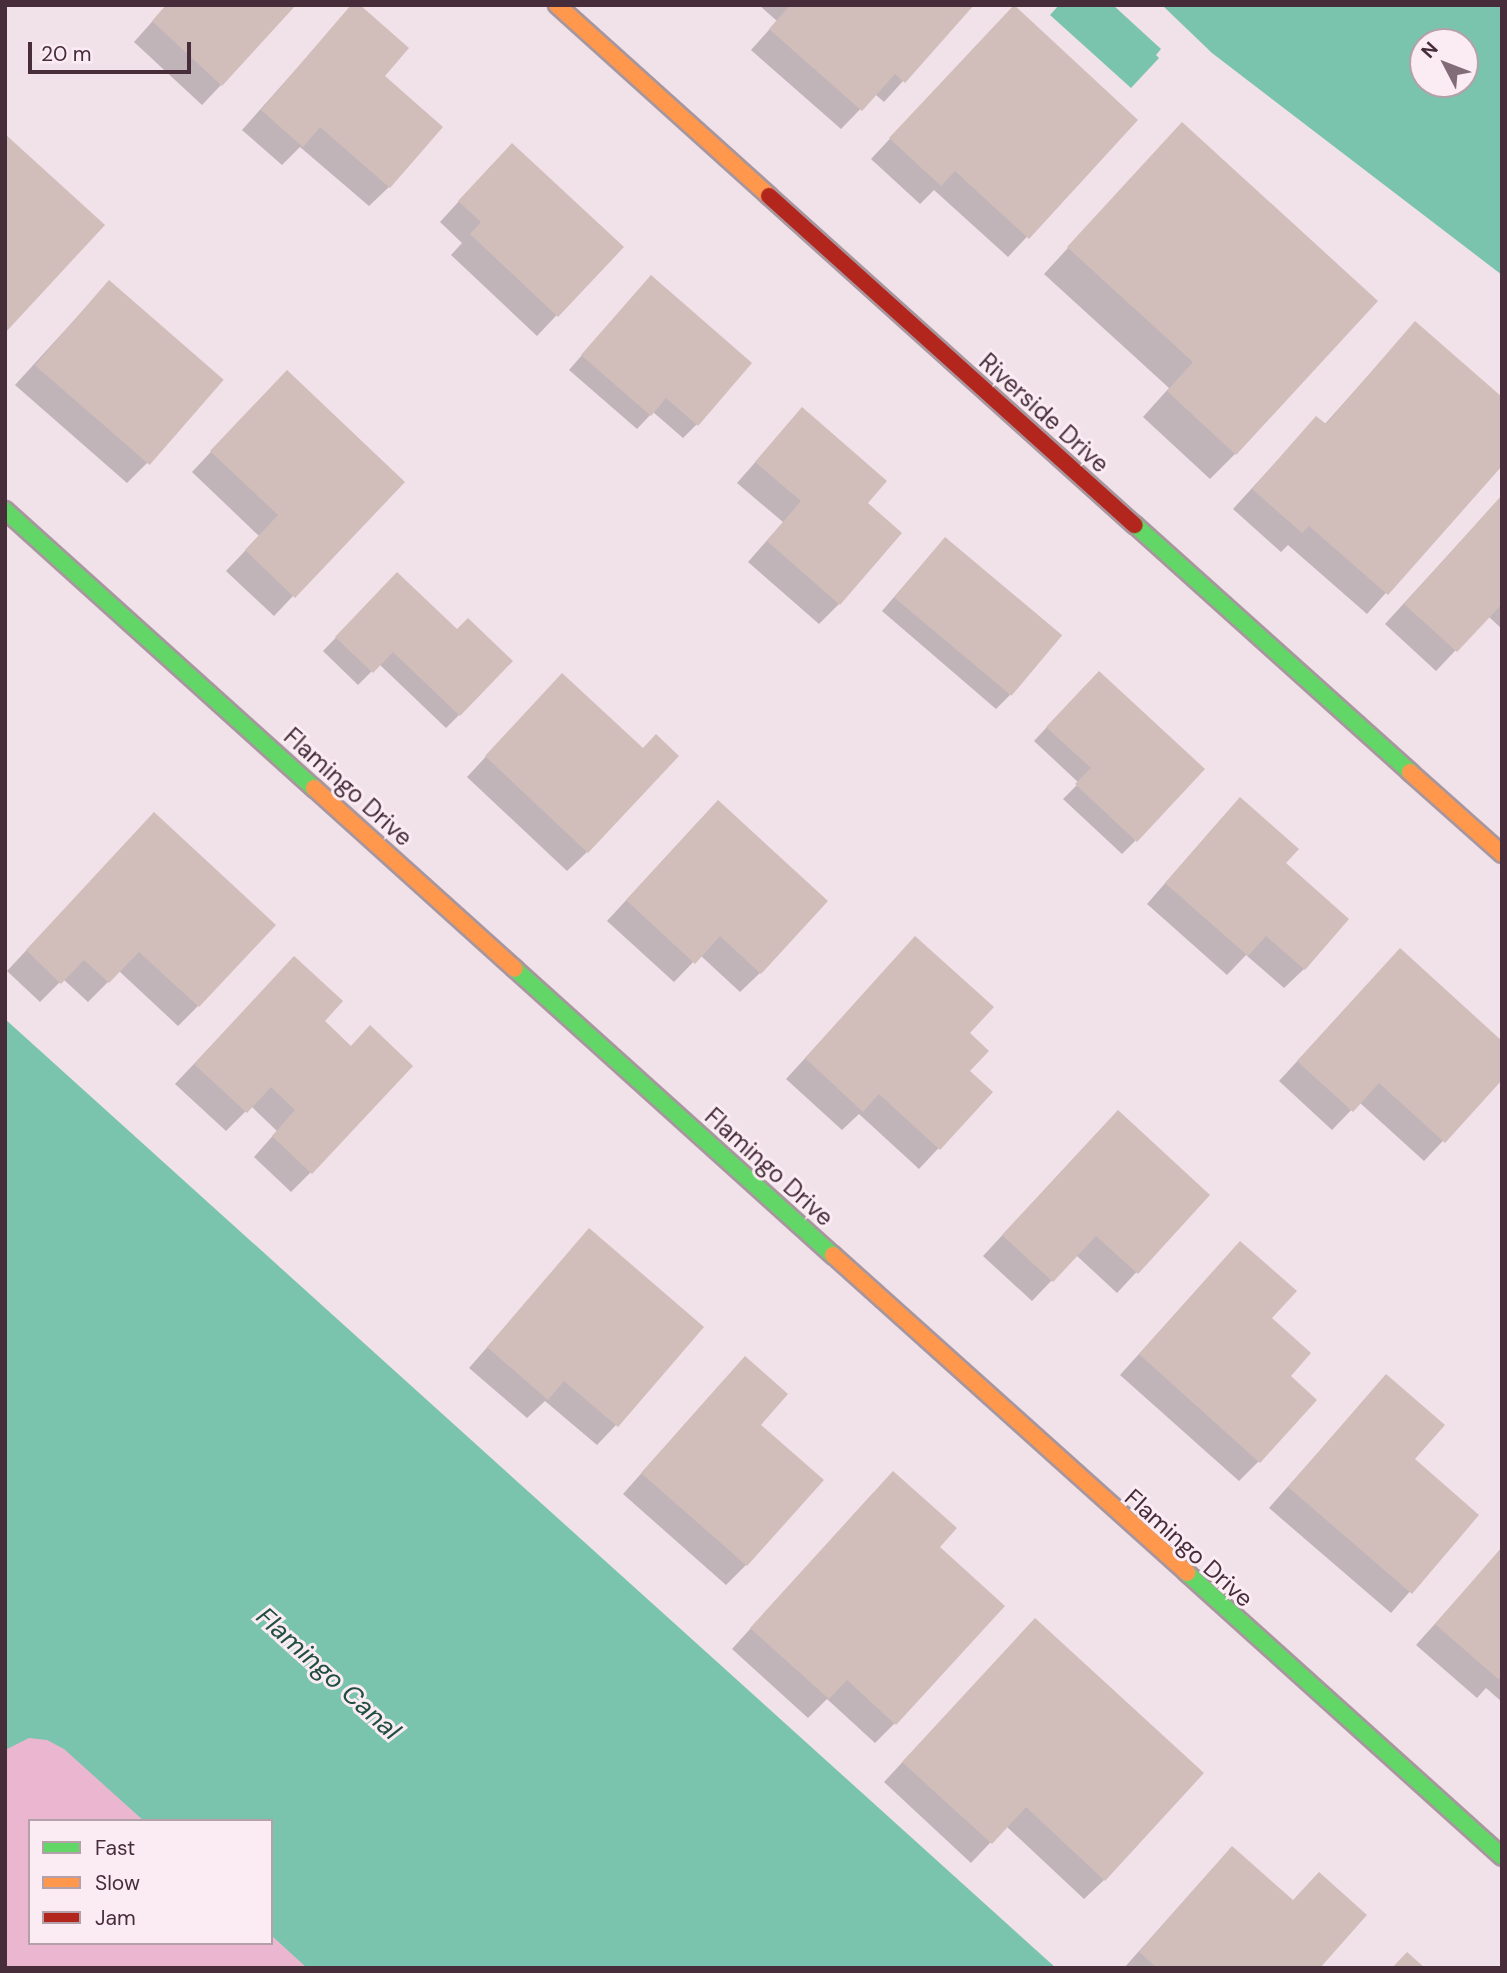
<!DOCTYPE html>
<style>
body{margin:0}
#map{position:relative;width:1507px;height:1973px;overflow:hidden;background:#f1e1e8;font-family:"DM Sans",sans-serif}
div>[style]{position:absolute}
.green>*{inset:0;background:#ebb7d0}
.water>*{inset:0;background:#7ac4ad}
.shadow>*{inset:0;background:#0003}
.building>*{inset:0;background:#d1bebb;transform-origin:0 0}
.roads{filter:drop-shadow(2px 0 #a8969e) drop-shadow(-2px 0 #a8969e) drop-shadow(0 2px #a8969e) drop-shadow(0 -2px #a8969e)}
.fast>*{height:16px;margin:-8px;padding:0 8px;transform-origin:8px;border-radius:8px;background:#63d668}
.slow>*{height:16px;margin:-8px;padding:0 8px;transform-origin:8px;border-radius:8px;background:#ff974d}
.jam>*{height:16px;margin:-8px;padding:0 8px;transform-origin:8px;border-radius:8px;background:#b3261e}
span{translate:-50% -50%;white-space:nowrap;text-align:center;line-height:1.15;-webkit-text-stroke:6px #fbecf3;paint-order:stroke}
.street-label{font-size:24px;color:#472d3a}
.water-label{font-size:26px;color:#204f40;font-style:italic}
.frame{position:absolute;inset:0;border:7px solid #472d3a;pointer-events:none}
.legend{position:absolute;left:28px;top:1819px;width:245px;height:126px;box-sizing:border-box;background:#fbecf3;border:2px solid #b3a0a9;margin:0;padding:9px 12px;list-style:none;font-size:21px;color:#472d3a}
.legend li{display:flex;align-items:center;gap:14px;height:35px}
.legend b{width:35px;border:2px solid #b3a0a9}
.north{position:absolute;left:1409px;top:28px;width:70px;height:70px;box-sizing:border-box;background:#fbecf3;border:2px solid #b3a0a9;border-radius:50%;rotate:312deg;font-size:19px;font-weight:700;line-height:28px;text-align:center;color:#472d3a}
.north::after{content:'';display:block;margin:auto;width:24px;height:32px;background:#826c77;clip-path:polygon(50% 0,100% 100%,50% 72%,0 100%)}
.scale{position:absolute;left:28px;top:42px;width:163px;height:32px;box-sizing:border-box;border:4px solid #472d3a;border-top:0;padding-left:9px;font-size:21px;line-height:24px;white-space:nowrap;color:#472d3a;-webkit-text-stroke:5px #fbecf3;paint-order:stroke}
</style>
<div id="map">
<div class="green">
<i style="clip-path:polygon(34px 1716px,149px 1821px,30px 1821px,30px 1943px,271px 1943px,271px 1931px,312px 1968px,5px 1968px,5px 1749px)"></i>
</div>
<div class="water">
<i style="clip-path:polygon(1059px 5px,1113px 5px,1161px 49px,1156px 55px,1159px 58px,1131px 88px,1050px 15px)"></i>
<i style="clip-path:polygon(evenodd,1162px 5px,1502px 5px,1502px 275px,1212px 53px,1162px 5px,1423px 42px,1465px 42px,1465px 84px,1423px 84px,1423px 42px)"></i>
<i style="clip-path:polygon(5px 1019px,1056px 1968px,307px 1968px,271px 1935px,271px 1821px,144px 1821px,64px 1749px,47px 1740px,29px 1738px,5px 1750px)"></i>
</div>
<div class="shadow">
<i style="clip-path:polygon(167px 5px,221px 85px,202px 105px,134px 42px)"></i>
<i style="clip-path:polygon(353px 5px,382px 76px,389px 187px,369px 206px,300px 147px,282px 165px,242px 130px)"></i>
<i style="clip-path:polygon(759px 5px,972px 5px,884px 102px,875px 94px,841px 129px,751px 50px,777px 21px)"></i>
<i style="clip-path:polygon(994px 27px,1135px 121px,1008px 257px,934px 190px,920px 204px,871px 159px)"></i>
<i style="clip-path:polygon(1182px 124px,1235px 454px,1210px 479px,1143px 417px,1169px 388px,1044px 274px)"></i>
<i style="clip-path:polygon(492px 165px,621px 247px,537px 336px,451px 255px,462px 243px,440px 222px)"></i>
<i style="clip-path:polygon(109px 282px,147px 463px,127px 483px,15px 385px)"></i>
<i style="clip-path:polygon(638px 291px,697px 424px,683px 438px,653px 412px,637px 429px,569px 370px)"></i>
<i style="clip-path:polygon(1415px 323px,1502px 463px,1367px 614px,1288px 545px,1281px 552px,1233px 509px,1316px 418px,1324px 425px)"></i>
<i style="clip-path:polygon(267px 392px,293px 596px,274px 616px,226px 571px,259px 536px,192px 472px)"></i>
<i style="clip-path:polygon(802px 409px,865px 503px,839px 604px,819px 624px,748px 562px,783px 522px,737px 483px)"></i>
<i style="clip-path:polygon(1502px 496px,1502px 629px,1488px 616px,1436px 671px,1385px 624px)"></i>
<i style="clip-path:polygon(932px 553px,1010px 695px,996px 709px,882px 611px)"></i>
<i style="clip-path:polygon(397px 574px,459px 715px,446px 728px,379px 664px,358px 685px,323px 651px)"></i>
<i style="clip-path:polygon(1085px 686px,1136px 840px,1122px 854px,1063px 799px,1079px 783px,1034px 741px)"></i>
<i style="clip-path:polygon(543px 695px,587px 852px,567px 871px,467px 777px)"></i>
<i style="clip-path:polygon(1221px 819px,1284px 864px,1304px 969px,1284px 988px,1246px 955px,1227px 975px,1147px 904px)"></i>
<i style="clip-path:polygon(698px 822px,760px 973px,740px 992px,700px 955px,674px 982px,607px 921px)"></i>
<i style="clip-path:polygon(135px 834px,198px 1006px,178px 1026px,119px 971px,88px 1002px,63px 979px,40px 1002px,7px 971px)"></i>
<i style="clip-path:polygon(896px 959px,967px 1033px,968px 1071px,991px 1092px,919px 1169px,859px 1114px,842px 1130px,786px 1079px)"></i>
<i style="clip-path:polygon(1381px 970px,1502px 1078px,1424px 1161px,1359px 1102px,1332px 1130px,1279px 1081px)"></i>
<i style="clip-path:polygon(275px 978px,322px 1021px,311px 1172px,291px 1192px,254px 1157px,277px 1131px,251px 1106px,226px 1131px,175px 1084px)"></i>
<i style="clip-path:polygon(1098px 1132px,1208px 1195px,1117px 1293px,1076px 1255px,1032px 1301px,983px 1256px)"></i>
<i style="clip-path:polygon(589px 1231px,616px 1425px,597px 1445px,545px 1401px,527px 1418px,469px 1368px)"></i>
<i style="clip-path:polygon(1221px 1263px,1270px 1318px,1288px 1376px,1259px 1461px,1239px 1481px,1120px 1375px)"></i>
<i style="clip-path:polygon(1386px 1376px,1413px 1459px,1477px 1515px,1391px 1613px,1269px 1508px)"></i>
<i style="clip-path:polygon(725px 1379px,759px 1425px,746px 1565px,726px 1585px,623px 1494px)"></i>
<i style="clip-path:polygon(873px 1493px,937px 1547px,895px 1723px,875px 1743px,827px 1699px,808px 1718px,732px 1649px)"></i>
<i style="clip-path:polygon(1502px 1549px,1502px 1702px,1486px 1688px,1477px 1698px,1416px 1645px)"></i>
<i style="clip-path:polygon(1016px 1640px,1104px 1880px,1084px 1899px,1006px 1826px,971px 1863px,884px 1782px)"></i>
<i style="clip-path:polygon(1212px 1869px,1318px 1968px,1124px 1968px)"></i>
</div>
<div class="building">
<i style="clip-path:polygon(166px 5px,296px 5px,222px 86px,152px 21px)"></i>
<i style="clip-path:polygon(351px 5px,360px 5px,409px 48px,385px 76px,443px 127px,390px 188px,320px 127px,303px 147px,261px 110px)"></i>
<i style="clip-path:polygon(790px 5px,974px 5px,905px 83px,895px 74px,862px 111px,769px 29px)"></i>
<i style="clip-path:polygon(1014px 5px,1138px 120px,1029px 239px,955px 171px,941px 186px,889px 138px)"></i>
<i style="clip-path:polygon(1182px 122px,1378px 301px,1236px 455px,1167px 391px,1193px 362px,1067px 247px)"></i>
<i style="clip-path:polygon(5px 134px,105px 225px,5px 333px)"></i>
<i style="clip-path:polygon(512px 143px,624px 247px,558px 317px,470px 234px,481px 222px,458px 201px)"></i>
<i style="clip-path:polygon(651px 275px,752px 363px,698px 426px,666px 398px,651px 416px,581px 355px)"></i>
<i style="left:109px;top:280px;width:152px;height:113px;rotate:41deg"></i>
<i style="clip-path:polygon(1415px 321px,1502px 397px,1502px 466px,1388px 595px,1309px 526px,1302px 533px,1252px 489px,1316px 416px,1326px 424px)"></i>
<i style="clip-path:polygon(287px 370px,405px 482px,295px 598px,245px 550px,278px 515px,210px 451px)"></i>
<i style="clip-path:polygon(802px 407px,887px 481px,868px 503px,902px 533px,840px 605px,767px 541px,801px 501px,755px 462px)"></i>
<i style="clip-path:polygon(1502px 495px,1502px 604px,1457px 652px,1404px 604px)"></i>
<i style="left:945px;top:537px;width:153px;height:79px;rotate:40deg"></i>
<i style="clip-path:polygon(397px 572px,457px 629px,468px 618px,513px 661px,460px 716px,393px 652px,373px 673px,335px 637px)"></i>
<i style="clip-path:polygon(1099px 671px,1205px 769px,1137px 842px,1075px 784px,1091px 768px,1046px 727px)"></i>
<i style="clip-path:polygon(562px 673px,643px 748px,656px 734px,679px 756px,588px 853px,485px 756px)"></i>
<i style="clip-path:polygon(1240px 797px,1299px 849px,1286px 863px,1349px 919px,1305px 970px,1266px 936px,1248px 956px,1165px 883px)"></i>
<i style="clip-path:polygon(718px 800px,828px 901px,761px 974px,720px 936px,695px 964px,626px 900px)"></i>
<i style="clip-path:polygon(154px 812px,276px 925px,199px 1007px,139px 952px,109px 983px,84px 960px,61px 984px,26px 950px)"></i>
<i style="clip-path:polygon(915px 936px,994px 1007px,970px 1033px,989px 1051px,970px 1071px,993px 1092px,940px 1150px,879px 1094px,863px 1112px,805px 1058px)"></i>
<i style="clip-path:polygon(1400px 948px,1502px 1041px,1502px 1080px,1445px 1143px,1379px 1083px,1353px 1112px,1297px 1061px)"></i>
<i style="clip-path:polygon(294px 956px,343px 1001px,325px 1021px,351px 1046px,370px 1025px,413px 1066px,312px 1174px,272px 1136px,295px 1110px,271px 1087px,247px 1113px,194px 1064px)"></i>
<i style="clip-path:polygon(1118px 1110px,1210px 1195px,1138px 1274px,1096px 1236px,1053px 1282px,1002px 1235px)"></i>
<i style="clip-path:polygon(589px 1228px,704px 1327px,618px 1427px,564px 1381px,548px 1400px,487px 1347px)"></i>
<i style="clip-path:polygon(1240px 1241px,1297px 1291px,1272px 1318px,1311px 1353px,1291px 1376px,1317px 1400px,1260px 1463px,1139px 1354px)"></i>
<i style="clip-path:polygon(745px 1356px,788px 1394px,761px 1425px,824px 1480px,747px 1566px,641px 1473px)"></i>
<i style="clip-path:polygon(1386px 1374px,1445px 1425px,1415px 1459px,1479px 1515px,1412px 1594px,1288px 1487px)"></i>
<i style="clip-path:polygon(893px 1471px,957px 1528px,940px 1547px,1005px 1606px,896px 1725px,847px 1680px,829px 1699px,750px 1628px)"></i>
<i style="clip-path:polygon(1502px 1547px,1502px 1675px,1498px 1679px,1435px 1624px)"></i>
<i style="clip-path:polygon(1035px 1618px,1204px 1773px,1105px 1881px,1026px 1807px,992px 1844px,902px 1762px)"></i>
<i style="clip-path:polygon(1232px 1846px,1293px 1900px,1319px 1872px,1367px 1915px,1320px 1968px,1157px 1968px,1139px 1952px)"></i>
<i style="clip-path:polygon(1407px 1952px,1425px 1968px,1392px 1968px)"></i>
</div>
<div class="roads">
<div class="fast">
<i style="left:5px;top:510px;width:416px;rotate:42deg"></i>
<i style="left:1135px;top:525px;width:370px;rotate:41.9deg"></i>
<i style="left:515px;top:969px;width:428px;rotate:42deg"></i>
<i style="left:1187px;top:1573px;width:424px;rotate:42deg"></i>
</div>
<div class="slow">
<i style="left:557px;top:5px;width:285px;rotate:42deg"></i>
<i style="left:1410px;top:772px;width:123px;rotate:41.7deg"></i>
<i style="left:314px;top:788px;width:270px;rotate:42deg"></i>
<i style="left:833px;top:1255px;width:476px;rotate:41.9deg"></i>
</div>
<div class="jam">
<i style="left:769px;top:196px;width:492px;rotate:42deg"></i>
</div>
</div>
<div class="street-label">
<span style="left:1044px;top:413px;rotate:42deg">Riverside Drive</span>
<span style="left:348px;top:787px;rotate:42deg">Flamingo Drive</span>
<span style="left:769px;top:1167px;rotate:42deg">Flamingo Drive</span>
<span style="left:1189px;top:1548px;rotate:42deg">Flamingo Drive</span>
</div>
<div class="water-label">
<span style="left:328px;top:1674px;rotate:42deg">Flamingo Canal</span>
</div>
<div class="frame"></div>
<ul class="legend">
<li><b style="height:9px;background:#63d668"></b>Fast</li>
<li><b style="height:9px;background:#ff974d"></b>Slow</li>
<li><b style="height:9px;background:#b3261e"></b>Jam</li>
</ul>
<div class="north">N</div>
<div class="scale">20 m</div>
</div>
